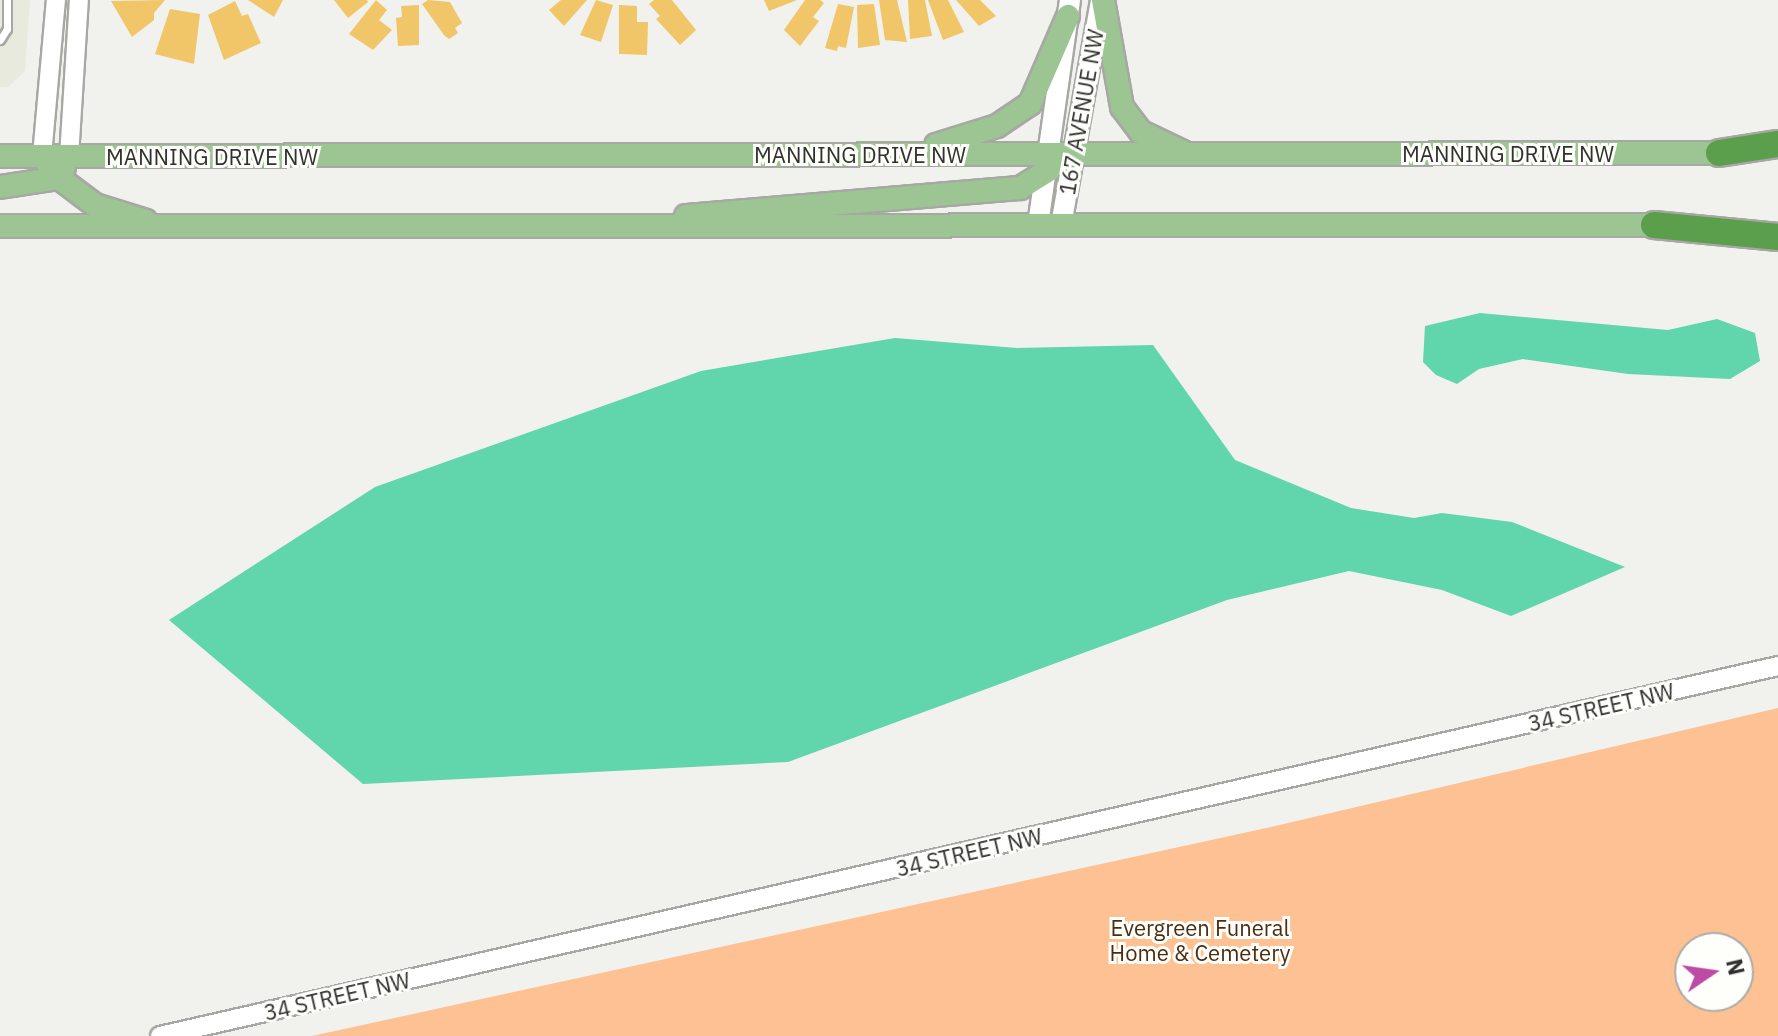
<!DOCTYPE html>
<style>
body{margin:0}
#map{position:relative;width:1778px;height:1036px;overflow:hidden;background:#f1f1ed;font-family:"IBM Plex Sans",sans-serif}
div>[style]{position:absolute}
.built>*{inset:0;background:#e8eade}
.green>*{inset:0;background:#fdc194}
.water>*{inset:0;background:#61d5ab}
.building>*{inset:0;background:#f1c669}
.roads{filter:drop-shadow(2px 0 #a7a7a4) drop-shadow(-2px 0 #a7a7a4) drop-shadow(0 2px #a7a7a4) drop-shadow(0 -2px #a7a7a4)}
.service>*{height:7px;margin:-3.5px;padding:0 3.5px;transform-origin:3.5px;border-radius:3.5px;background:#fff}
.tertiary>*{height:18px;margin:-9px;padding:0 9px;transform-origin:9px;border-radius:9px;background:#fff}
.secondary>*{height:20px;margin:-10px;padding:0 10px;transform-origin:10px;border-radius:10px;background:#fff}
.primary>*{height:22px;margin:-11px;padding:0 11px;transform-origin:11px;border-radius:11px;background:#9dc593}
.motorway>*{height:26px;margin:-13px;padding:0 13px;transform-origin:13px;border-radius:13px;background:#5b9e4b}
span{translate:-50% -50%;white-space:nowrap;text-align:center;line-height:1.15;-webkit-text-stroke:6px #fefffb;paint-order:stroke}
.street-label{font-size:22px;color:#31312f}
.park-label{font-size:22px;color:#4c2c12}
.north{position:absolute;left:1674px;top:932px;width:80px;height:80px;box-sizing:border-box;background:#fefffb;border:2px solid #acada9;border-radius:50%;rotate:77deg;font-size:22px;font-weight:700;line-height:32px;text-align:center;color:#31312f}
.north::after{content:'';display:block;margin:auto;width:28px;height:36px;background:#bd4ba6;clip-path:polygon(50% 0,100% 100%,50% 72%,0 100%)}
</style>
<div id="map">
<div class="built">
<i style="clip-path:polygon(0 0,30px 0,25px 71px,8px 87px,0 87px)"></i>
</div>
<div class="green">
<i style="clip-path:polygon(evenodd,1778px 708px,1778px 1036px,312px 1036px,1271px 827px,1778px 708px,1738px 948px,1738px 996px,1690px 996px,1690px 948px,1738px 948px)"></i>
</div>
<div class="water">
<i style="clip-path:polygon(1480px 313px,1668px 330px,1717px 319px,1755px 333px,1760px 361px,1730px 379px,1628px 374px,1523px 359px,1479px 369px,1457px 384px,1436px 375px,1423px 362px,1425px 326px)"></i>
<i style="clip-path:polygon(895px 338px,1017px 348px,1153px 345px,1235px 460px,1351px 508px,1414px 518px,1442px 513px,1512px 522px,1625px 567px,1511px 616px,1442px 590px,1349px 571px,1227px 600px,788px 762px,363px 784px,169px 620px,375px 487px,701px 371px)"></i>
</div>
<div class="building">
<i style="clip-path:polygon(165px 0,154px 13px,154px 20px,132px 37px,111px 1px)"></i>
<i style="clip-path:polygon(248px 0,283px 0,274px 17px)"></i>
<i style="clip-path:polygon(334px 0,367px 0,368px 2px,348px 18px)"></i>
<i style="clip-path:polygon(376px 0,387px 10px,379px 20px,392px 30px,373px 50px,349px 34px)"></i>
<i style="clip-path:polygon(428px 0,450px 2px,462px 23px,455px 28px,458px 33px,449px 39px,444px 35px,422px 4px)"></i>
<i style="clip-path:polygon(561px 0,587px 0,564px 26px,549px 10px)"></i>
<i style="clip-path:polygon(596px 0,613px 5px,601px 42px,580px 35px)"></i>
<i style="clip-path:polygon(654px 0,672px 0,696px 30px,680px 45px,656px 19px,660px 16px,649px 4px)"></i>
<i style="clip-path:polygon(764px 0,797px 0,769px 11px)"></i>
<i style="clip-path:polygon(820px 0,824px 3px,813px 17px,819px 21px,800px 46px,784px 30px,805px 0)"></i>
<i style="clip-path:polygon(879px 0,897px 0,907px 42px,885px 40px)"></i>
<i style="clip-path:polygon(908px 0,925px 0,932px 36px,910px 39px)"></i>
<i style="clip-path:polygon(928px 0,948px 0,964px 32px,943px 40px)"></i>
<i style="clip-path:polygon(956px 0,980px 0,996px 16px,979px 26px)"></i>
<i style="clip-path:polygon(235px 1px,242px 16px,248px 14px,261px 43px,224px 60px,208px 15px)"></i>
<i style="clip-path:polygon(838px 4px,854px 7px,846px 48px,838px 46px,837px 51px,825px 48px)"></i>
<i style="clip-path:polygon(874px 4px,880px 45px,858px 48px,857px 5px)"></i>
<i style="clip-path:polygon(419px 5px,419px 45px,398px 46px,396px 18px,402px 17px,401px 6px)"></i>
<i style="clip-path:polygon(619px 5px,637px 6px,637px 22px,648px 22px,647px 55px,619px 54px)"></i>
<i style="clip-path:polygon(170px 9px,200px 14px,194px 64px,155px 54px)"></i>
</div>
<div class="roads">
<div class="service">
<i style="left:0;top:40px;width:13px;rotate:-58deg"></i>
<i style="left:7px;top:29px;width:29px;rotate:-90deg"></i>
</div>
<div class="tertiary">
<i style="left:42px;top:156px;width:157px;rotate:-84.9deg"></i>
<i style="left:69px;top:157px;width:157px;rotate:-86.4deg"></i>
<i style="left:160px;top:1036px;width:1660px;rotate:-12.88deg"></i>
</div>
<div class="secondary">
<i style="left:1038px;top:225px;width:227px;rotate:-81.9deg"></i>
<i style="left:1061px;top:225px;width:229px;rotate:-79.9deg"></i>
</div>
<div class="primary">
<i style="left:1103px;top:0;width:109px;rotate:79.9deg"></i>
<i style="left:1122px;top:107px;width:31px;rotate:53deg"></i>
<i style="left:1141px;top:132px;width:47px;rotate:25.5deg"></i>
<i style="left:936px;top:145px;width:64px;rotate:-17.3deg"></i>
<i style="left:997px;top:126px;width:40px;rotate:-34deg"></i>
<i style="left:1030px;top:104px;width:96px;rotate:-66.6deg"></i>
<i style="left:0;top:156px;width:1719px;rotate:-0.1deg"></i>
<i style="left:42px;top:156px;width:28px;rotate:52deg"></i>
<i style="left:59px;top:178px;width:45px;rotate:36.9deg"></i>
<i style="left:95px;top:205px;width:53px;rotate:17.4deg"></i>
<i style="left:0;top:187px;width:60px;rotate:-8.7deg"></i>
<i style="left:59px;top:178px;width:11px;rotate:-63deg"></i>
<i style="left:686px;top:216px;width:335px;rotate:-4.8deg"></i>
<i style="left:1020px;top:188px;width:62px;rotate:-31.9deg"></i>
<i style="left:0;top:226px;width:1654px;rotate:-0.03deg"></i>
</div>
<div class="motorway">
<i style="left:1719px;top:153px;width:60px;rotate:-8.7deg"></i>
<i style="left:1654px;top:225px;width:125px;rotate:5.5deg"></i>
</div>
</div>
<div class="street-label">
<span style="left:1081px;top:112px;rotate:-80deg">167 AVENUE NW</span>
<span style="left:1508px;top:154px">MANNING DRIVE NW</span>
<span style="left:860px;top:155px">MANNING DRIVE NW</span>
<span style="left:212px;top:157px">MANNING DRIVE NW</span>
<span style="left:1601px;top:707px;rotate:-13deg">34 STREET NW</span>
<span style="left:969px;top:852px;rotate:-13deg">34 STREET NW</span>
<span style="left:337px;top:996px;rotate:-13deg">34 STREET NW</span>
</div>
<div class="park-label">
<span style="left:1200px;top:940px">Evergreen Funeral<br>Home &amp; Cemetery</span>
</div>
<div class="north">N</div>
</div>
